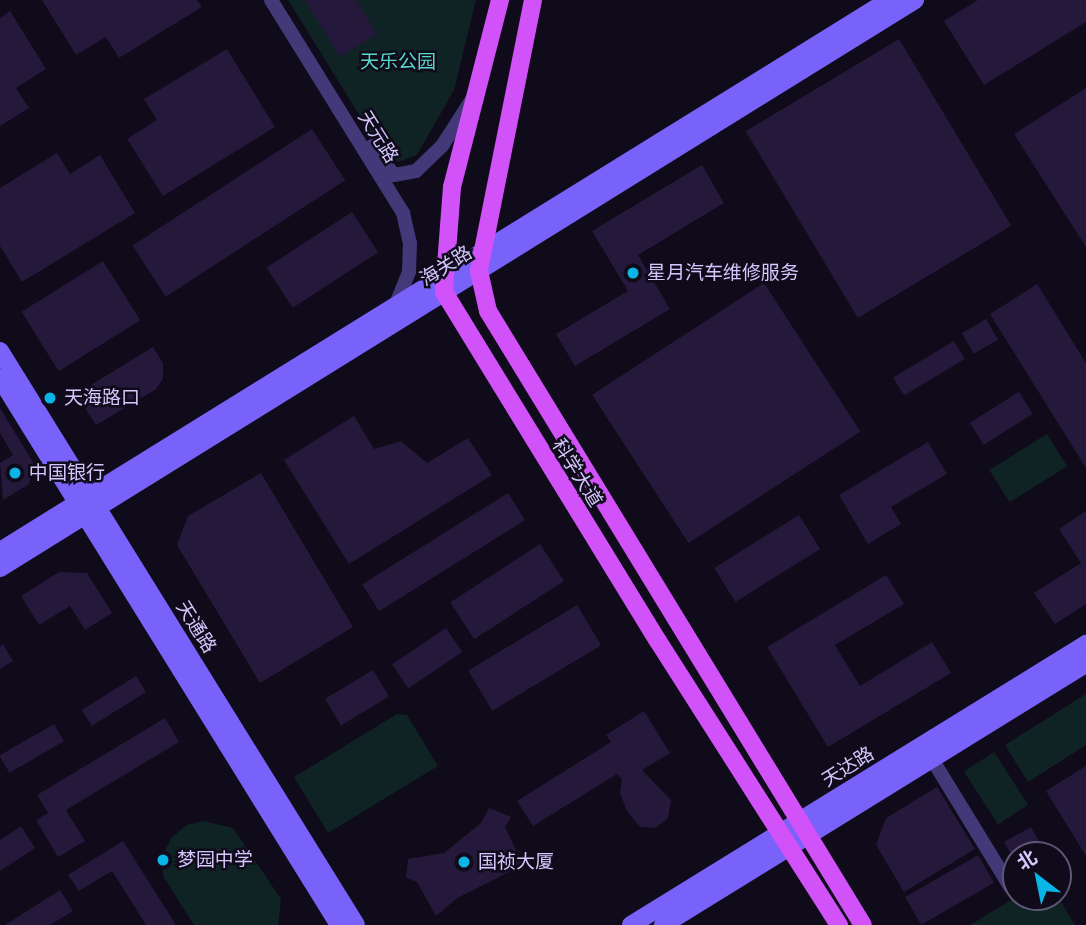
<!DOCTYPE html>
<meta charset="utf-8">
<style>
body{margin:0}
#map{position:relative;width:1086px;height:925px;overflow:hidden;background:#100b1a;font-family:Mulish,"Noto Sans SC",sans-serif}
div>[style]{position:absolute}
.green>*{inset:0;background:#0f2224;transform-origin:0 0}
.building>*{inset:0;background:#24183b;transform-origin:0 0}
.street>*{height:14px;margin:-7px;padding:0 7px;transform-origin:7px;border-radius:7px;background:#433878}
.secondary>*{height:18px;margin:-9px;padding:0 9px;transform-origin:9px;border-radius:9px;background:#7962f9}
.primary>*{height:18px;margin:-9px;padding:0 9px;transform-origin:9px;border-radius:9px;background:#d052f8}
.dots>*{width:19px;height:19px;translate:-50% -50%;box-sizing:border-box;border:4px solid #100b1a;border-radius:50%}
span{translate:-50% -50%;white-space:nowrap;text-align:center;line-height:1.15;-webkit-text-stroke:5px #100b1a;paint-order:stroke}
.park-label{font-size:19px;color:#57d8c9}
.street-label{font-size:19px;color:#d4c7fd}
.poi-label{font-size:19px;color:#d4c7fd}
.left{translate:0 -50%;text-align:left}
.north{position:absolute;left:1002px;top:841px;width:70px;height:70px;box-sizing:border-box;background:#100b1a;border:2px solid #5e5675;border-radius:50%;rotate:328deg;font-size:19px;font-weight:700;line-height:28px;text-align:center;color:#d4c7fd}
.north::after{content:'';display:block;margin:auto;width:24px;height:32px;background:#09b4e7;clip-path:polygon(50% 0,100% 100%,50% 72%,0 100%)}
</style>
<div id="map">
<div class="green">
<i style="clip-path:polygon(288px 0,476px 0,454px 90px,417px 155px,398px 162px,381px 150px)"></i>
<i style="left:1047px;top:434px;width:38px;height:68px;rotate:58deg"></i>
<i style="clip-path:polygon(1086px 694px,1086px 745px,1028px 782px,1005px 745px)"></i>
<i style="clip-path:polygon(397px 714px,407px 715px,438px 766px,328px 833px,294px 777px)"></i>
<i style="left:994px;top:752px;width:63px;height:36px;rotate:57deg"></i>
<i style="clip-path:polygon(203px 821px,233px 828px,281px 899px,278px 925px,194px 925px,163px 876px,162px 856px,172px 837px,187px 825px)"></i>
<i style="clip-path:polygon(1016px 897px,1058px 897px,1075px 925px,970px 925px)"></i>
</div>
<div class="building">
<i style="clip-path:polygon(42px 0,197px 0,202px 7px,119px 58px,106px 37px,76px 55px)"></i>
<i style="clip-path:polygon(305px 0,356px 0,377px 34px,340px 57px)"></i>
<i style="clip-path:polygon(978px 0,1086px 0,1086px 22px,984px 85px,944px 21px)"></i>
<i style="clip-path:polygon(10px 11px,46px 69px,16px 88px,29px 108px,0 126px,0 18px)"></i>
<i style="left:899px;top:39px;width:218px;height:179px;rotate:59deg"></i>
<i style="clip-path:polygon(227px 49px,275px 127px,163px 196px,127px 139px,157px 120px,144px 99px)"></i>
<i style="clip-path:polygon(1086px 88px,1086px 247px,1014px 134px)"></i>
<i style="left:312px;top:129px;width:61px;height:214px;rotate:57deg"></i>
<i style="clip-path:polygon(57px 153px,70px 174px,100px 155px,135px 213px,22px 282px,0 246px,0 188px)"></i>
<i style="clip-path:polygon(702px 165px,724px 203px,638px 255px,670px 309px,575px 366px,556px 334px,628px 291px,592px 231px)"></i>
<i style="left:352px;top:212px;width:48px;height:102px;rotate:57deg"></i>
<i style="left:103px;top:261px;width:70px;height:96px;rotate:58deg"></i>
<i style="left:764px;top:283px;width:177px;height:205px;rotate:57deg"></i>
<i style="clip-path:polygon(1037px 284px,1086px 363px,1086px 468px,990px 314px)"></i>
<i style="left:986px;top:319px;width:24px;height:28px;rotate:60deg"></i>
<i style="left:954px;top:341px;width:21px;height:71px;rotate:59deg"></i>
<i style="clip-path:polygon(153px 347px,163px 363px,163px 379px,156px 389px,96px 425px,76px 394px)"></i>
<i style="left:1019px;top:392px;width:26px;height:58px;rotate:58deg"></i>
<i style="clip-path:polygon(0 408px,33px 462px,29px 484px,3px 500px,0 463px,13px 455px,0 433px)"></i>
<i style="clip-path:polygon(354px 416px,374px 449px,401px 441px,427px 463px,468px 438px,492px 475px,349px 564px,284px 460px)"></i>
<i style="clip-path:polygon(928px 442px,947px 474px,891px 507px,901px 524px,868px 544px,839px 495px)"></i>
<i style="clip-path:polygon(261px 473px,353px 627px,260px 683px,177px 545px,188px 516px)"></i>
<i style="left:508px;top:493px;width:32px;height:172px;rotate:58deg"></i>
<i style="clip-path:polygon(1086px 511px,1086px 604px,1055px 624px,1034px 593px,1081px 563px,1059px 529px)"></i>
<i style="left:799px;top:515px;width:40px;height:100px;rotate:58deg"></i>
<i style="left:540px;top:544px;width:44px;height:107px;rotate:57deg"></i>
<i style="clip-path:polygon(59px 572px,87px 573px,112px 613px,85px 630px,70px 606px,39px 625px,21px 596px)"></i>
<i style="clip-path:polygon(886px 575px,904px 604px,835px 645px,860px 686px,932px 642px,951px 673px,828px 747px,767px 647px)"></i>
<i style="left:577px;top:605px;width:47px;height:127px;rotate:59deg"></i>
<i style="left:446px;top:628px;width:29px;height:65px;rotate:56deg"></i>
<i style="clip-path:polygon(3px 644px,13px 661px,0 669px,0 646px)"></i>
<i style="left:373px;top:670px;width:31px;height:56px;rotate:59deg"></i>
<i style="left:136px;top:676px;width:19px;height:64px;rotate:58deg"></i>
<i style="clip-path:polygon(644px 711px,670px 753px,642px 770px,671px 800px,668px 818px,656px 828px,640px 827px,627px 811px,620px 793px,622px 779px,617px 774px,533px 826px,517px 801px,611px 742px,606px 735px)"></i>
<i style="clip-path:polygon(165px 718px,179px 742px,66px 810px,85px 841px,58px 857px,36px 820px,48px 813px,37px 795px)"></i>
<i style="left:54px;top:724px;width:20px;height:63px;rotate:60deg"></i>
<i style="clip-path:polygon(1086px 766px,1086px 856px,1046px 791px)"></i>
<i style="clip-path:polygon(937px 787px,975px 849px,904px 892px,876px 845px,886px 818px)"></i>
<i style="clip-path:polygon(489px 808px,511px 817px,505px 827px,523px 865px,457px 898px,436px 916px,417px 882px,406px 878px,408px 859px,444px 853px,481px 823px)"></i>
<i style="clip-path:polygon(21px 826px,35px 848px,0 871px,0 840px)"></i>
<i style="clip-path:polygon(1031px 827px,1043px 848px,1031px 855px,1016px 855px,1016px 863px,1004px 842px)"></i>
<i style="clip-path:polygon(123px 841px,176px 925px,146px 925px,112px 871px,79px 891px,68px 875px)"></i>
<i style="left:978px;top:855px;width:32px;height:84px;rotate:60deg"></i>
<i style="clip-path:polygon(60px 890px,73px 911px,50px 925px,5px 925px)"></i>
</div>
<div class="street">
<i style="left:271px;top:0;width:251px;rotate:58.2deg"></i>
<i style="left:403px;top:213px;width:31px;rotate:77deg"></i>
<i style="left:410px;top:243px;width:29px;rotate:92deg"></i>
<i style="left:409px;top:272px;width:35px;rotate:112deg"></i>
<i style="left:372px;top:146px;width:36px;rotate:53deg"></i>
<i style="left:394px;top:175px;width:22px;rotate:-10deg"></i>
<i style="left:416px;top:171px;width:36px;rotate:-44deg"></i>
<i style="left:442px;top:146px;width:54px;rotate:-57.2deg"></i>
<i style="left:932px;top:759px;width:151px;rotate:58.5deg"></i>
</div>
<div class="secondary">
<i style="left:0;top:351px;width:675px;rotate:58.19deg"></i>
<i style="left:0;top:378px;width:644px;rotate:58.21deg"></i>
<i style="left:0;top:551px;width:1046px;rotate:-31.79deg"></i>
<i style="left:0;top:568px;width:1077px;rotate:-31.83deg"></i>
<i style="left:631px;top:925px;width:535px;rotate:-31.7deg"></i>
<i style="left:663px;top:925px;width:497px;rotate:-31.7deg"></i>
</div>
<div class="primary">
<i style="left:500px;top:0;width:193px;rotate:104.4deg"></i>
<i style="left:452px;top:187px;width:105px;rotate:94.4deg"></i>
<i style="left:444px;top:292px;width:409px;rotate:58.5deg"></i>
<i style="left:658px;top:641px;width:337px;rotate:57.5deg"></i>
<i style="left:533px;top:0;width:276px;rotate:101.3deg"></i>
<i style="left:479px;top:271px;width:41px;rotate:77.3deg"></i>
<i style="left:488px;top:311px;width:719px;rotate:58.59deg"></i>
</div>
<div class="dots">
<i style="left:633px;top:273px;background:#09b4e7"></i>
<i style="left:50px;top:398px;background:#09b4e7"></i>
<i style="left:15px;top:473px;background:#09b4e7"></i>
<i style="left:163px;top:860px;background:#09b4e7"></i>
<i style="left:464px;top:862px;background:#09b4e7"></i>
</div>
<div class="park-label">
<span style="left:398px;top:62px">天乐公园</span>
</div>
<div class="street-label">
<span style="left:378px;top:137px;rotate:58deg">天元路</span>
<span style="left:446px;top:266px;rotate:-32deg">海关路</span>
<span style="left:577px;top:473px;rotate:58deg">科学大道</span>
<span style="left:196px;top:627px;rotate:58deg">天通路</span>
<span style="left:848px;top:767px;rotate:-32deg">天达路</span>
</div>
<div class="poi-label">
<span class="left" style="left:647px;top:273px">星月汽车维修服务</span>
<span class="left" style="left:64px;top:398px">天海路口</span>
<span class="left" style="left:29px;top:473px">中国银行</span>
<span class="left" style="left:177px;top:860px">梦园中学</span>
<span class="left" style="left:478px;top:862px">国祯大厦</span>
</div>
<div class="north">北</div>
</div>
